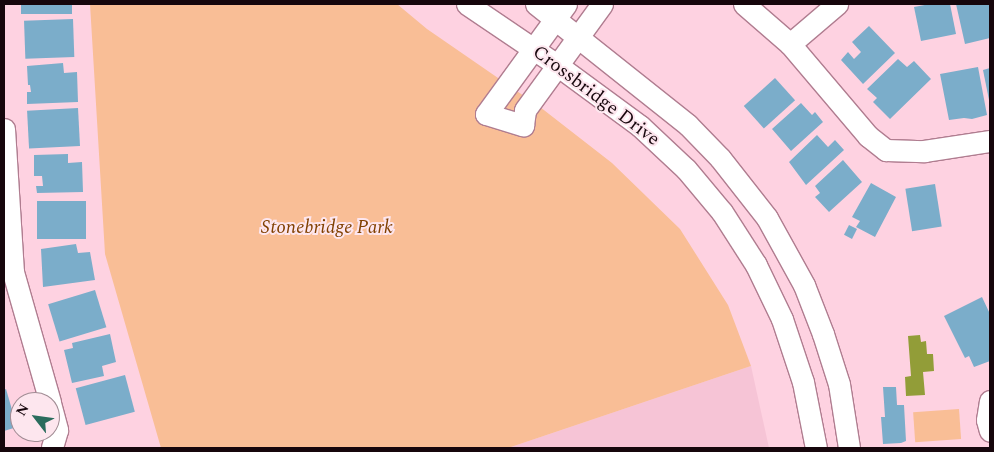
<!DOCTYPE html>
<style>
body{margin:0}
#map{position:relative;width:994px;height:452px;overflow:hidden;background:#fed2e1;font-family:Spectral,serif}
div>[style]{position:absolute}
.built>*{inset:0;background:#f6c4d6}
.green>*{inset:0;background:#f9be96;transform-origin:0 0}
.water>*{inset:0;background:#929d38}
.building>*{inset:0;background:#7badca;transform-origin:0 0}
.roads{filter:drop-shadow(1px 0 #b07d90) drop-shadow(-1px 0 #b07d90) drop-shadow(0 1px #b07d90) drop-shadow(0 -1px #b07d90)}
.minor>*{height:21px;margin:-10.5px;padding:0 10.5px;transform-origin:10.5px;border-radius:10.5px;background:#fff}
span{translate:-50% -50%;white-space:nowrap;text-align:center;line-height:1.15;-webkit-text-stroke:4px #fde6ee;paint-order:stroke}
.street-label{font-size:19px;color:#16060c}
.park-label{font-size:19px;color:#814000;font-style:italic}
.frame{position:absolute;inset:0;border:5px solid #16060c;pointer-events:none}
.north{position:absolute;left:10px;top:392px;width:50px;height:50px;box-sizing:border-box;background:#fde6ee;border:1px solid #a18c94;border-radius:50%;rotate:300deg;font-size:14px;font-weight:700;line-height:20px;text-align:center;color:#16060c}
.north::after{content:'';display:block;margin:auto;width:18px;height:22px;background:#2a6c5d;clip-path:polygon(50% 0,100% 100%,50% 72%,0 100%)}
</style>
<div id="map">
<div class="built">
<i style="clip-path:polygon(751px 366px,769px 448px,508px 448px)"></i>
</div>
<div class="green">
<i style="clip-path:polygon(90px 4px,397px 4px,427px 29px,540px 107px,612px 163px,680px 229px,728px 305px,751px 366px,508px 448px,161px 448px,105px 254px)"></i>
<i style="left:959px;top:409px;width:30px;height:46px;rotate:86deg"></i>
</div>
<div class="water">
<i style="clip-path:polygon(920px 335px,921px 342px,926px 341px,927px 354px,933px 354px,934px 371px,923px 372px,925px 395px,906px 396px,905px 377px,911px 376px,908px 336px)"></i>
</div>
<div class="building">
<i style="left:21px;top:4px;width:51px;height:10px"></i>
<i style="clip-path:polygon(930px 4px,950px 4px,956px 34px,921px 41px,914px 7px)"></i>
<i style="clip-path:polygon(956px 4px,990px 4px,990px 38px,965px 44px)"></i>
<i style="left:73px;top:19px;width:38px;height:49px;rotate:88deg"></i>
<i style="clip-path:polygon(869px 26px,895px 53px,863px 84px,841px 60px,848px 52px,854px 59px,861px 52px,852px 42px)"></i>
<i style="clip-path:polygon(898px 59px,907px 67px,914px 61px,931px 79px,890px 119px,873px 102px,877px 98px,867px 89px)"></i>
<i style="clip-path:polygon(63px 63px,64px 73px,77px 72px,78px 102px,27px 104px,27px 92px,31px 92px,30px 85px,28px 85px,27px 66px)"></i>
<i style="clip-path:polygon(978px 67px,987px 115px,972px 119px,964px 118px,949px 120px,940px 74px)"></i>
<i style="clip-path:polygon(990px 68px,990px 100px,989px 100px,983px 70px)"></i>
<i style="left:775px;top:78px;width:30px;height:42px;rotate:48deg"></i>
<i style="clip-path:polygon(801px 103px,812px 115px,815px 112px,823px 122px,791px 151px,772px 129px)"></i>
<i style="left:78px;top:108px;width:38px;height:51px;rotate:87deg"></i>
<i style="clip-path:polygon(817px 135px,828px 147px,835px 140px,844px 150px,806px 185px,789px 162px)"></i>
<i style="clip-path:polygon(68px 154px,68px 163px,82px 162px,83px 192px,37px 193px,36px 186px,43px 186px,42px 176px,34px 176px,34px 155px)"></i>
<i style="clip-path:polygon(843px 160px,862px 182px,829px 212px,815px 197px,820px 193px,815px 186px)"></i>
<i style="clip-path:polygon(871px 183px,896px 197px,875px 237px,856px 227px,860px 221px,852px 217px)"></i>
<i style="left:935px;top:184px;width:43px;height:30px;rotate:81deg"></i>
<i style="left:86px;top:201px;width:38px;height:49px;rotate:90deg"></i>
<i style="left:849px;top:225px;width:9px;height:11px;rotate:27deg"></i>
<i style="clip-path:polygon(76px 244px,78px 253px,90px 252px,95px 280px,43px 287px,41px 249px)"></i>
<i style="left:95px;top:290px;width:39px;height:49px;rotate:73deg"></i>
<i style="clip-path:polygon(982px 297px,990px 314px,990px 361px,974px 367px,969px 356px,965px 358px,944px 316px)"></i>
<i style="clip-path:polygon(110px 334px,116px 362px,102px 366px,104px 376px,72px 383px,64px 350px,73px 348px,72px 343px)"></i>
<i style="left:125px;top:375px;width:38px;height:51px;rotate:75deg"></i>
<i style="clip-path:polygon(883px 387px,896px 387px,897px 405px,904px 405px,906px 441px,901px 443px,883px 444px,881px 417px,885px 417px)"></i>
<i style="clip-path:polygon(6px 389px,17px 427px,4px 431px,4px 390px)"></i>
</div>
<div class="roads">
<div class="minor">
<i style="left:467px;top:4px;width:109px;rotate:34.1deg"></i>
<i style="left:557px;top:65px;width:103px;rotate:36.3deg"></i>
<i style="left:640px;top:126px;width:63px;rotate:43.1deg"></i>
<i style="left:686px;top:169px;width:56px;rotate:50.1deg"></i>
<i style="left:722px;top:212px;width:63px;rotate:57.3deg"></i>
<i style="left:756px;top:265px;width:60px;rotate:64.3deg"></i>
<i style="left:782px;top:319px;width:66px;rotate:71.6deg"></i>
<i style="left:803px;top:382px;width:67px;rotate:78.9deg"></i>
<i style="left:536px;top:4px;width:194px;rotate:38.5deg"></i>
<i style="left:688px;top:125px;width:46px;rotate:45.9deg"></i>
<i style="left:720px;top:158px;width:76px;rotate:51.9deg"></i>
<i style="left:767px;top:218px;width:77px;rotate:61.1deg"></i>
<i style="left:804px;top:285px;width:53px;rotate:68.8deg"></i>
<i style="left:823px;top:334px;width:52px;rotate:72.3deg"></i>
<i style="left:839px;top:384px;width:65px;rotate:81.1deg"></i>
<i style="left:566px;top:4px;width:136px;rotate:126deg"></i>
<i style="left:486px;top:114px;width:39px;rotate:17deg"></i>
<i style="left:523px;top:125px;width:15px;rotate:-82deg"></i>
<i style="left:525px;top:110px;width:131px;rotate:-54deg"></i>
<i style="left:744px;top:4px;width:61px;rotate:41deg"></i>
<i style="left:790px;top:44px;width:121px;rotate:49.7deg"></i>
<i style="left:868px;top:136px;width:23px;rotate:38deg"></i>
<i style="left:886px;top:150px;width:38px;rotate:2deg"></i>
<i style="left:924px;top:151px;width:67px;rotate:-8.6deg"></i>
<i style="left:790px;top:44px;width:62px;rotate:-40.4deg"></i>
<i style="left:4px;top:129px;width:143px;rotate:86.4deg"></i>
<i style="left:13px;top:272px;width:135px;rotate:74.1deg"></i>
<i style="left:990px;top:401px;width:19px;rotate:99deg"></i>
<i style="left:987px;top:420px;width:11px;rotate:75deg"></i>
<i style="left:50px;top:403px;width:28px;rotate:75deg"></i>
<i style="left:57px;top:430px;width:19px;rotate:106deg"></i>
</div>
</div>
<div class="street-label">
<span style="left:596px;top:96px;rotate:37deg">Crossbridge Drive</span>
</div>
<div class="park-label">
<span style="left:327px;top:228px">Stonebridge Park</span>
</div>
<div class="frame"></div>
<div class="north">N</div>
</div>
